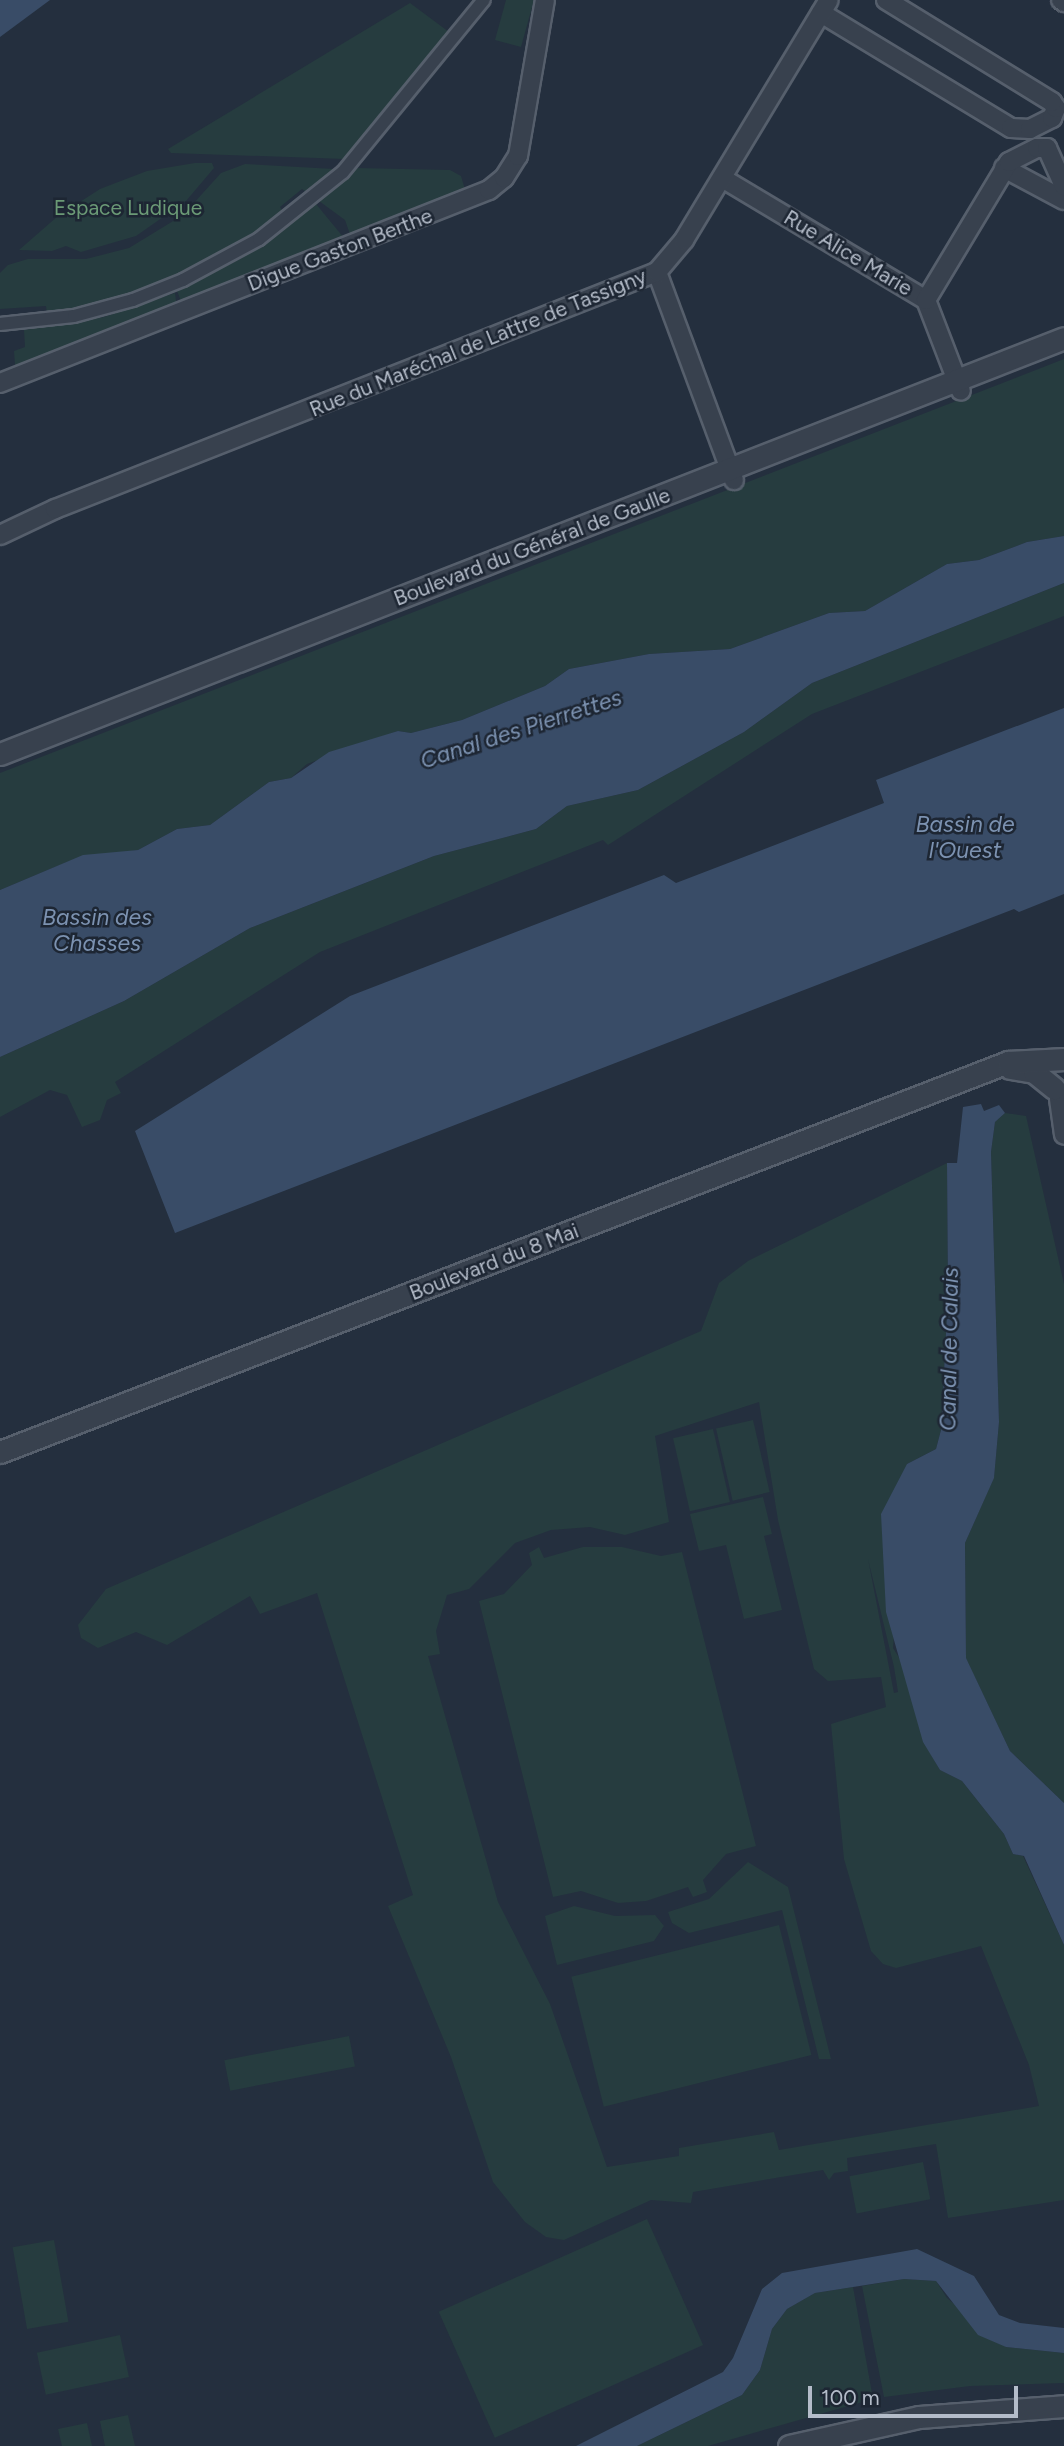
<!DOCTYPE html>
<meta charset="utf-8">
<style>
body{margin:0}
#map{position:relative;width:1064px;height:2446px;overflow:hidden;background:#242f3e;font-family:Figtree,sans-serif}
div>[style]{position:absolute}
.green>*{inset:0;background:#263c3f;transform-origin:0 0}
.water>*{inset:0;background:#394c67}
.roads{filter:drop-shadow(2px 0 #565f6c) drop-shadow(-2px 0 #565f6c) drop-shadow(0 2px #565f6c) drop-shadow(0 -2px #565f6c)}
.pedestrian>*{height:12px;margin:-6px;padding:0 6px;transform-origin:6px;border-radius:6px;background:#38414e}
.minor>*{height:18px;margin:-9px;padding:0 9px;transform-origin:9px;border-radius:9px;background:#38414e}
.tertiary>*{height:21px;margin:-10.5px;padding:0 10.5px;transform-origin:10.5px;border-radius:10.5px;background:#38414e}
span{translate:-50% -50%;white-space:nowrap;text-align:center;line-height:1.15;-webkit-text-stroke:5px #1d2633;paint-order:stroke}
.park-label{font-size:21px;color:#6b9a76}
.street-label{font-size:21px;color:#b4bcc9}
.water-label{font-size:23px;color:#7c92b1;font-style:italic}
.scale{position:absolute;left:808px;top:2386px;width:210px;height:32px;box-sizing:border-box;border:4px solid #b4bcc9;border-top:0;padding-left:9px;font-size:21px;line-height:24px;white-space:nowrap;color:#b4bcc9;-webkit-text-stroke:5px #1d2633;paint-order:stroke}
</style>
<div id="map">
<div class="green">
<i style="clip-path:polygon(506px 0,534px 0,521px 47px,495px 40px)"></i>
<i style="clip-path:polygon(410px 3px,449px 32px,345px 159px,171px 153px,168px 149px)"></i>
<i style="clip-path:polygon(195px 163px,212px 163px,214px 168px,186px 201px,136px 236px,81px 252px,66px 246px,52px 251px,19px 250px,58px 216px,100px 189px,147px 171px)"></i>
<i style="clip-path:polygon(245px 164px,334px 169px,308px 193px,302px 189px,280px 207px,283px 212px,236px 245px,164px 281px,113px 300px,47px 314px,46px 306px,0 309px,0 273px,8px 265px,28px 259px,86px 259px,129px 248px,183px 215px,221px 173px)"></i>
<i style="clip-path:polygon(356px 168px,450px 170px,461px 176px,467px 196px,352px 240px,345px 220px,319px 201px)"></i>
<i style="clip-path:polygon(316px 204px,344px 238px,185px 305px,181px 301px,177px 291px,242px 258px)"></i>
<i style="clip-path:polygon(175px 293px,177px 308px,19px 370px,15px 365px,14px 351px,25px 347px,24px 330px,104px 317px)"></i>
<i style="clip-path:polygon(1064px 359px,1064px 536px,1027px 542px,979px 560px,947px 564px,865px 611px,829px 613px,730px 649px,649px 654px,569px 669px,545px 686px,462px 720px,411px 733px,398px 731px,307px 764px,291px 778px,269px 782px,210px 825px,177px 829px,138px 850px,67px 862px,0 890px,0 773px)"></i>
<i style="clip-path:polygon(1064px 583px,1064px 616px,812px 714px,608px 845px,603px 840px,320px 952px,115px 1082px,121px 1093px,107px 1100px,100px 1120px,82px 1127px,67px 1095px,50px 1090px,0 1117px,0 1057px,124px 1001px,250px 928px,434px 856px,536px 829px,567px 806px,638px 790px,744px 732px,812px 683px)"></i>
<i style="clip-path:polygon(1005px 1113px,1026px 1116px,1064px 1284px,1064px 1803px,1010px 1751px,966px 1659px,965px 1543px,994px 1477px,999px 1422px,991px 1152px,995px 1122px)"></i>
<i style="clip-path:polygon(evenodd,947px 1163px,948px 1294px,941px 1430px,936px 1449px,907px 1464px,893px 1648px,905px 1667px,924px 1742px,940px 1770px,962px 1781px,1004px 1834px,1013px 1854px,1023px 1856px,1064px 1945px,1064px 2200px,948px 2218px,936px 2144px,847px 2158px,848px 2171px,834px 2173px,829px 2180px,823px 2170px,693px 2192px,691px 2203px,651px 2200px,564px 2240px,546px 2237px,525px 2222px,493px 2182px,451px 2057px,388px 1906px,413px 1895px,317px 1593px,260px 1614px,250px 1596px,167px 1645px,136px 1632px,98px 1648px,81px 1638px,78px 1625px,106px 1589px,701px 1331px,719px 1283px,748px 1261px,947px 1163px,759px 1402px,778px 1520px,814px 1669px,828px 1681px,881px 1677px,886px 1707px,831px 1724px,844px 1859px,871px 1951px,883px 1964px,896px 1968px,981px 1946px,1029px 2065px,1039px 2106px,779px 2150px,774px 2132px,679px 2148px,679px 2156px,607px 2167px,550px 2004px,498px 1902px,428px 1656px,440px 1654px,436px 1631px,447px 1595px,469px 1589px,515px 1543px,551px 1530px,590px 1527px,625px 1535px,669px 1522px,655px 1436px,759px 1402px,947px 1163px,868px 1559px,894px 1667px,898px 1692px,894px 1693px,868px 1559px)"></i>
<i style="left:753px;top:1420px;width:74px;height:38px;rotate:77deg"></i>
<i style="left:713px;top:1429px;width:75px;height:41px;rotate:77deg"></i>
<i style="clip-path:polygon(763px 1497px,772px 1534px,764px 1536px,782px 1610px,744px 1619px,726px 1545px,699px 1551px,690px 1514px)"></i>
<i style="clip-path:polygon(539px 1547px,544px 1558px,583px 1547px,622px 1547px,661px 1556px,682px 1552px,756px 1846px,726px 1854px,703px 1880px,707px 1892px,693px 1897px,688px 1887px,646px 1901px,618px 1903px,581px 1891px,553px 1897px,479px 1601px,504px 1594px,532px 1565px,529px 1553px)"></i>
<i style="clip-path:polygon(748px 1862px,788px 1887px,831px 2059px,819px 2059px,782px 1910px,689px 1933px,672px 1923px,668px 1912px,709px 1899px)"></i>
<i style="clip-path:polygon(574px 1906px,615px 1916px,655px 1915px,664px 1926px,654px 1941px,557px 1965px,545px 1916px)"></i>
<i style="left:779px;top:1925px;width:134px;height:214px;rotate:76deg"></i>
<i style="left:349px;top:2036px;width:31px;height:127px;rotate:79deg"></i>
<i style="left:923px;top:2162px;width:38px;height:75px;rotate:79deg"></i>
<i style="left:647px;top:2219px;width:138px;height:228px;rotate:66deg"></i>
<i style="left:54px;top:2240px;width:83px;height:42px;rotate:80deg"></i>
<i style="clip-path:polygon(904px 2279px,936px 2281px,947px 2298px,1006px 2347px,1064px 2353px,1064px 2383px,970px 2386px,884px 2397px,862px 2286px)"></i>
<i style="clip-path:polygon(853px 2287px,873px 2399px,708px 2446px,637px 2446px,742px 2395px,760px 2370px,772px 2329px,787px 2309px,815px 2293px)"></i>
<i style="left:120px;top:2335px;width:43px;height:85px;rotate:78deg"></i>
<i style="clip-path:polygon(128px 2415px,135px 2446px,105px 2446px,100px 2421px)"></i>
<i style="clip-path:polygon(87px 2423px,92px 2446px,62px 2446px,58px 2429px)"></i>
</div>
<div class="water">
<i style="clip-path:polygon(0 0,50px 0,0 37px)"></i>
<i style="clip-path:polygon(1064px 536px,1064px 583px,812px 683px,744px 732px,638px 790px,567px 806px,536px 829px,434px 856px,250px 928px,124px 1001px,0 1057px,0 890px,83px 855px,138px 850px,177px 829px,210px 825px,269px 782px,291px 778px,329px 752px,398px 731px,411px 733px,462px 720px,545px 686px,569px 669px,649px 654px,730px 649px,829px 613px,865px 611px,947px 564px,979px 560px,1027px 542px)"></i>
<i style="clip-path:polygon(1064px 708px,1064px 894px,1019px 912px,1014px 909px,175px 1233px,135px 1131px,350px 996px,664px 875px,676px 883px,884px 803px,876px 780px)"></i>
<i style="clip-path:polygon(981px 1104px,984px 1111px,999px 1105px,1005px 1113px,995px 1122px,991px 1152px,999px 1422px,994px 1478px,965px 1543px,966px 1658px,1010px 1751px,1064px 1803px,1064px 1945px,1024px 1856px,1013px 1854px,1004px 1834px,962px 1781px,940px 1770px,923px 1742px,886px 1612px,881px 1514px,907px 1464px,936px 1449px,941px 1430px,948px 1294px,947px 1163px,957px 1163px,963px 1107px)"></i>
<i style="clip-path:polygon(917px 2249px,974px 2276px,999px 2315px,1020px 2323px,1064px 2328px,1064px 2353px,1006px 2347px,978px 2335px,936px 2281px,904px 2279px,815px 2293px,787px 2309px,772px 2329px,760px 2370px,742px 2395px,637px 2446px,576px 2446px,723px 2372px,733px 2358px,762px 2289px,782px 2273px)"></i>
</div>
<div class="roads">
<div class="pedestrian">
<i style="left:0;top:324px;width:74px;rotate:-6.2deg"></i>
<i style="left:74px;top:316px;width:61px;rotate:-15.2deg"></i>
<i style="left:133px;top:300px;width:54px;rotate:-21.8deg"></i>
<i style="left:183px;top:280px;width:86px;rotate:-28.3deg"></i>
<i style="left:259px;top:239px;width:107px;rotate:-38.6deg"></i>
<i style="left:343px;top:172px;width:222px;rotate:-50.7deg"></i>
</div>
<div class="minor">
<i style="left:1061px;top:0;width:4px;rotate:34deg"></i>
<i style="left:821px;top:13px;width:222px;rotate:31.2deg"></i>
<i style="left:1011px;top:128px;width:19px;rotate:3deg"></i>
<i style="left:1030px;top:129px;width:25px;rotate:-27deg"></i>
<i style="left:1052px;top:118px;width:11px;rotate:-68deg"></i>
<i style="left:1056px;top:108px;width:7px;rotate:-124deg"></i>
<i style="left:1052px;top:102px;width:195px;rotate:-148.4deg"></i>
<i style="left:1004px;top:168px;width:68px;rotate:28.1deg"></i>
<i style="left:722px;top:178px;width:238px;rotate:30.9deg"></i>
<i style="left:926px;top:300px;width:97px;rotate:69deg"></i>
<i style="left:657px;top:272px;width:222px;rotate:69.7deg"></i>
<i style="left:926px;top:300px;width:161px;rotate:-59deg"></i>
<i style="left:1009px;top:162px;width:31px;rotate:-27deg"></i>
<i style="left:1037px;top:148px;width:10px"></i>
<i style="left:1047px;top:148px;width:42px;rotate:65.9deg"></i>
<i style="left:0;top:383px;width:526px;rotate:-21.54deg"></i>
<i style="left:489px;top:190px;width:19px;rotate:-39deg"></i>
<i style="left:504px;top:178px;width:26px;rotate:-58deg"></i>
<i style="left:518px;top:156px;width:158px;rotate:-80.2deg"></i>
<i style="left:0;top:535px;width:61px;rotate:-25.3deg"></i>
<i style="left:55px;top:509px;width:647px;rotate:-21.49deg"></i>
<i style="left:657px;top:272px;width:42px;rotate:-49.8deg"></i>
<i style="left:684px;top:240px;width:280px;rotate:-58.9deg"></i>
<i style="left:1059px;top:1099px;width:36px;rotate:82deg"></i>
</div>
<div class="tertiary">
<i style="left:0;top:754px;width:1142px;rotate:-21.35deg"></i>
<i style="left:1010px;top:1068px;width:24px;rotate:9deg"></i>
<i style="left:1034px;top:1072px;width:26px;rotate:39deg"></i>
<i style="left:0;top:1452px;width:1081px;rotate:-21.15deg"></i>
<i style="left:1008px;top:1062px;width:56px;rotate:-3.1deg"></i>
<i style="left:789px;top:2446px;width:133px;rotate:-12.6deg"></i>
<i style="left:919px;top:2417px;width:145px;rotate:-4.3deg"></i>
</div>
</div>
<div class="park-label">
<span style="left:128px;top:208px">Espace Ludique</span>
</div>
<div class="street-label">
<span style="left:340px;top:250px;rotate:-21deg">Digue Gaston Berthe</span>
<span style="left:848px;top:253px;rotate:31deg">Rue Alice Marie</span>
<span style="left:478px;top:343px;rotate:-22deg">Rue du Maréchal de Lattre de Tassigny</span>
<span style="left:532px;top:547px;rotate:-21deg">Boulevard du Général de Gaulle</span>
<span style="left:494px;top:1262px;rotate:-21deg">Boulevard du 8 Mai</span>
</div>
<div class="water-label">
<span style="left:521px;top:729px;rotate:-18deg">Canal des Pierrettes</span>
<span style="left:965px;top:837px">Bassin de<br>l'Ouest</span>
<span style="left:97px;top:930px">Bassin des<br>Chasses</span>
<span style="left:949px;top:1349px;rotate:-89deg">Canal de Calais</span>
</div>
<div class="scale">100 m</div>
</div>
